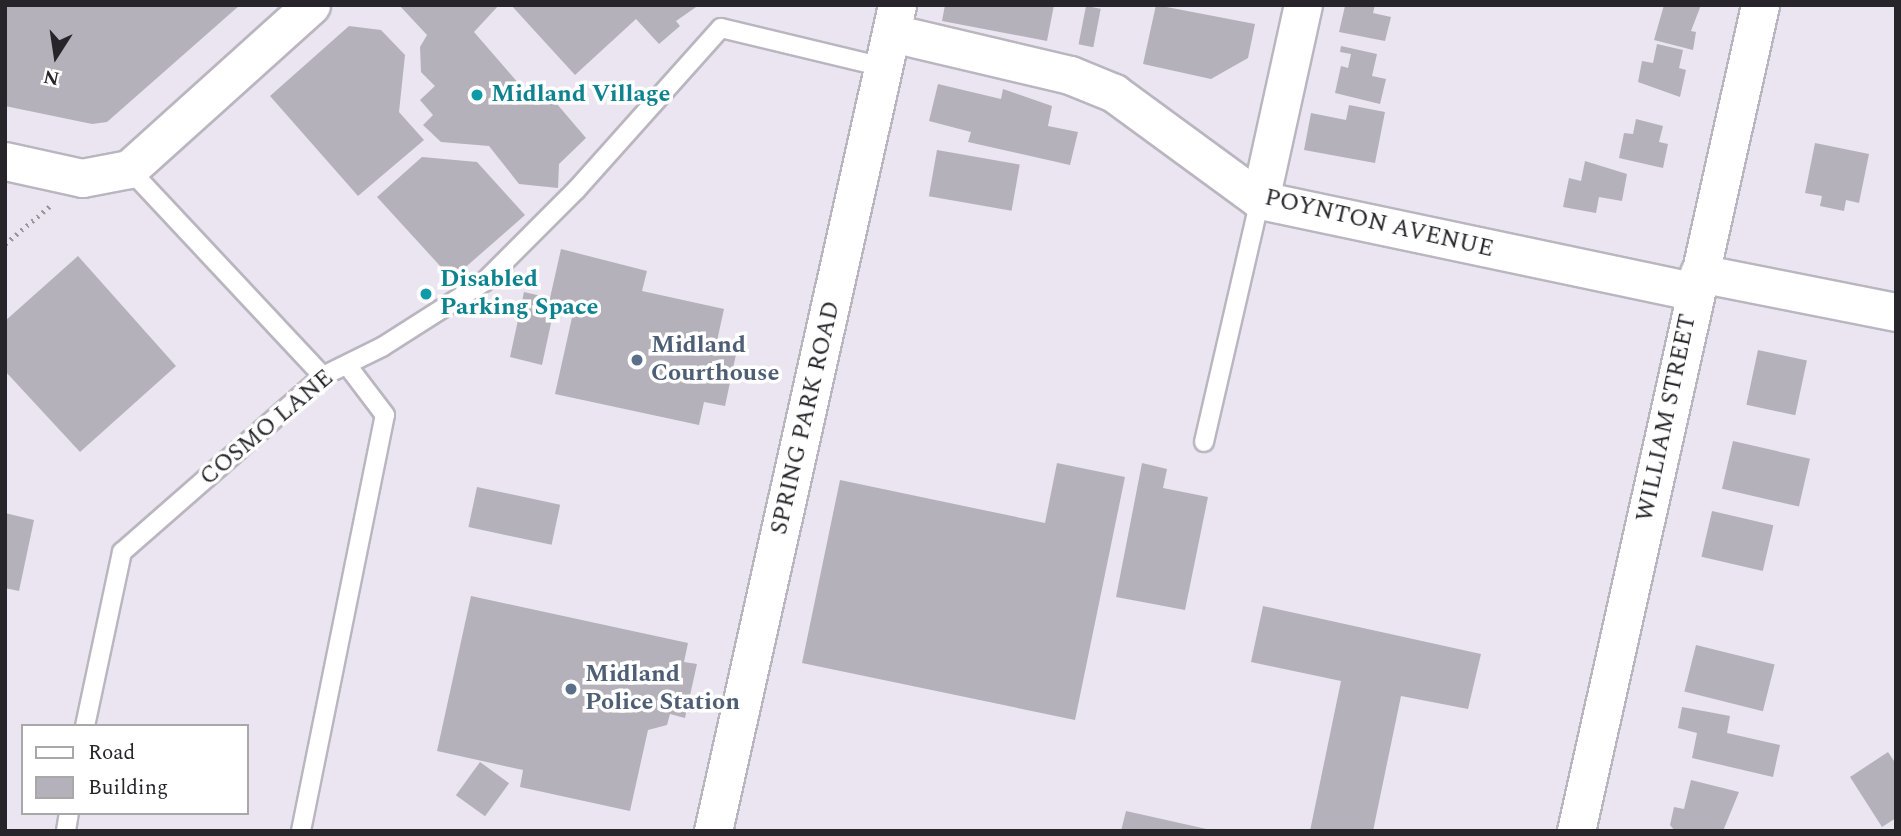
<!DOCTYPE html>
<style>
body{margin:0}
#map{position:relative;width:1901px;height:836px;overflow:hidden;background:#eae5f0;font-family:Spectral,serif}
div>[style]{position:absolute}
.building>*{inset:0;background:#b5b1bb;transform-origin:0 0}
.path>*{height:4.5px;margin-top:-2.25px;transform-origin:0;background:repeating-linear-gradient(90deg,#9b979f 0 2px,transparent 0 7px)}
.roads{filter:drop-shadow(2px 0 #bab6c0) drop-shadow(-2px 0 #bab6c0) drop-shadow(0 2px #bab6c0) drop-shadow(0 -2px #bab6c0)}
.service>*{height:18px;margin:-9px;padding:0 9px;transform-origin:9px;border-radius:9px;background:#fff}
.minor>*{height:37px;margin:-18.5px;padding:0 18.5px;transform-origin:18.5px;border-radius:18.5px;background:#fff}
.dots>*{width:19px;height:19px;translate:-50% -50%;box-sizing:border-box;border:4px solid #fff;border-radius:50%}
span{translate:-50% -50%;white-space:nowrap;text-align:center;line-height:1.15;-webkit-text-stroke:7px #fff;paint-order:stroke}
.culture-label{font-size:24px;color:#0d838f;font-weight:700}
.left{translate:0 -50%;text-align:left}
.street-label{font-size:24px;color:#272529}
.service-label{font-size:24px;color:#4e5e75;font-weight:700}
.frame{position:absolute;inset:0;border:7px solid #272529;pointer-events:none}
.legend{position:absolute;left:21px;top:724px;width:228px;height:91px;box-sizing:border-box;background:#fff;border:2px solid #a9a8a9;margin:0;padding:9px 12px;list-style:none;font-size:21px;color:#272529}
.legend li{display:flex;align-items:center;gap:14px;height:35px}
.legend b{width:35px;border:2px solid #a9a8a9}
.north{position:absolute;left:21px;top:21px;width:70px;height:70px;-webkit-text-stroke:5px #fff;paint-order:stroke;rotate:192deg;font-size:19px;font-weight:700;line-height:28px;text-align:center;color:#272529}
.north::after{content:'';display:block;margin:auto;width:24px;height:32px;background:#272529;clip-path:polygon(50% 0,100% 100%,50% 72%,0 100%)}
</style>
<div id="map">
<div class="building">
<i style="clip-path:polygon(5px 5px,240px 5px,107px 122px,92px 124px,5px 106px)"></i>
<i style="clip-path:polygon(399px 5px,499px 5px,474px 32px,533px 100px,545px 90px,586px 138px,559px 164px,558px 188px,519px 184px,489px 146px,441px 142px,423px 125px,433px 115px,420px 100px,435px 86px,421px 72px,420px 47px,427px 35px)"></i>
<i style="clip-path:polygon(511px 5px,699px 5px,676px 21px,680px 26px,659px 44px,636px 19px,575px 75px)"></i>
<i style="clip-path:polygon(945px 5px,1054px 5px,1047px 41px,942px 21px)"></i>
<i style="clip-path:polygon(1156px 5px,1255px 24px,1248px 58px,1211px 79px,1143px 64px)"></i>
<i style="clip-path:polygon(1375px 5px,1373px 13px,1391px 17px,1385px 41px,1339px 32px,1345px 6px)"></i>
<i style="clip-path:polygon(1664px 5px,1701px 5px,1691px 31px,1696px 32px,1693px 50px,1654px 40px)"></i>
<i style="left:1086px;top:6px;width:15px;height:39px;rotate:11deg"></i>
<i style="clip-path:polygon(349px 26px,381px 30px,405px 55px,399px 112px,424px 140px,358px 196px,270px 96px)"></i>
<i style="clip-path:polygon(1657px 44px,1683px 50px,1679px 68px,1686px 70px,1680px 97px,1638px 82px,1642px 61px,1653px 63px)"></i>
<i style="clip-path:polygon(1341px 46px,1377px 54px,1372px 76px,1386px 79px,1380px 104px,1335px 93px,1341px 66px,1348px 68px,1351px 54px,1340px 52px)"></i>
<i style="clip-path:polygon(938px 84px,1001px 99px,1003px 89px,1052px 106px,1048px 126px,1078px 132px,1070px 165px,968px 142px,971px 132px,929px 121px)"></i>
<i style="clip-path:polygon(1349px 105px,1385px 112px,1375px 163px,1304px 150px,1311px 113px,1346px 120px)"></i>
<i style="clip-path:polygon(1636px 119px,1663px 126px,1659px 142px,1668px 144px,1663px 168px,1619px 158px,1624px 133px,1633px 134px)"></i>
<i style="clip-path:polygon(1815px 143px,1869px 154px,1859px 203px,1846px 200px,1844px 211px,1820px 206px,1822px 196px,1805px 193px)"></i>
<i style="left:937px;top:150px;width:84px;height:47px;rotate:10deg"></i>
<i style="clip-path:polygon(422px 157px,477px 162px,525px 215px,452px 279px,377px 197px)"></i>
<i style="clip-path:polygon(1585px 161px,1627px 174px,1622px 201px,1599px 197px,1596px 213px,1563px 207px,1569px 178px,1581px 181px)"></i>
<i style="clip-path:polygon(561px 249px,647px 271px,642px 291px,724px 309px,717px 341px,738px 345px,725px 406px,704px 402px,699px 425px,555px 394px,575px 304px,556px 300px,542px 365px,510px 357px,524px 292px,550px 298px)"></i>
<i style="clip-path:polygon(78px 256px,176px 366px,80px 452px,5px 371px,5px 321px)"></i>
<i style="left:1758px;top:350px;width:50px;height:56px;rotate:12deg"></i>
<i style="left:1733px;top:441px;width:79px;height:49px;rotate:13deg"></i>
<i style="clip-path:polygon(1057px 463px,1125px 477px,1075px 720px,802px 663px,840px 480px,1045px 523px)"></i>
<i style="clip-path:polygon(1142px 463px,1167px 469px,1163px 488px,1208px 497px,1185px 610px,1116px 597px)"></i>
<i style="left:477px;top:487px;width:85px;height:41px;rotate:12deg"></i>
<i style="left:1712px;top:511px;width:63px;height:47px;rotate:13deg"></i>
<i style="clip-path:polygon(5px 513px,34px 520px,19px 591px,5px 588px)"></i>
<i style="clip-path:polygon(471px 596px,688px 643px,684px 662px,697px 664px,685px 718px,670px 714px,667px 725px,648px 730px,630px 811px,520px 787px,523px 770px,437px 751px)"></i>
<i style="clip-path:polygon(1263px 606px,1481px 654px,1468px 709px,1401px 696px,1373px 831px,1310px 831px,1341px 681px,1251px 662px)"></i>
<i style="left:1696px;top:645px;width:81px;height:48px;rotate:14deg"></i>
<i style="clip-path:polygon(1682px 707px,1730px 716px,1727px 733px,1780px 745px,1773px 777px,1692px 758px,1697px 733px,1678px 728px)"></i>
<i style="clip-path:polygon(1888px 752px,1896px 764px,1896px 818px,1882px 827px,1850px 777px)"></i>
<i style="left:480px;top:762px;width:36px;height:41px;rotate:36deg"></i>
<i style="clip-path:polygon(1691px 780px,1739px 792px,1723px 831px,1675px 831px,1670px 825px,1674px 807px,1684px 809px)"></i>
<i style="clip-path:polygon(1126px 811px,1211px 830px,1211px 831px,1121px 831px)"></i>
</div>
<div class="path">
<i style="left:5px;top:244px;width:59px;rotate:-40.2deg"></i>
</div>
<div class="roads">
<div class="service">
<i style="left:129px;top:169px;width:284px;rotate:46.9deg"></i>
<i style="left:1204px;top:442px;width:248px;rotate:-77deg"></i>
<i style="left:85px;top:726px;width:178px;rotate:-78deg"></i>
<i style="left:122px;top:552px;width:267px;rotate:-41.2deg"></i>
<i style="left:323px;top:376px;width:66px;rotate:-26.2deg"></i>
<i style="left:382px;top:347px;width:121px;rotate:-32.5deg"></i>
<i style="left:484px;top:282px;width:130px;rotate:-45deg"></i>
<i style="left:576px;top:190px;width:217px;rotate:-48.2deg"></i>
<i style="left:721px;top:28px;width:168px;rotate:13.5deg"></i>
<i style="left:66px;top:831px;width:18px;rotate:-81deg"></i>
<i style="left:301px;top:831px;width:424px;rotate:-78.6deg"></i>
<i style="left:385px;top:415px;width:63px;rotate:-127.2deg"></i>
</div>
<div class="minor">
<i style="left:892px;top:33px;width:183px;rotate:13.3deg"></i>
<i style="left:1070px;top:75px;width:48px;rotate:22.2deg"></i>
<i style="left:1114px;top:93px;width:181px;rotate:36.2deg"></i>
<i style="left:1260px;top:200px;width:445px;rotate:11.9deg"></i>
<i style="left:5px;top:161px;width:79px;rotate:12.4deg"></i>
<i style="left:82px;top:178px;width:48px;rotate:-10.8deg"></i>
<i style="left:129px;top:169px;width:245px;rotate:-42deg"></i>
<i style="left:1260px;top:200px;width:200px;rotate:-77.6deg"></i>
<i style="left:1699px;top:273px;width:201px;rotate:11.2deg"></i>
<i style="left:713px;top:831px;width:846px;rotate:-77.44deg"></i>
<i style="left:1576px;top:831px;width:846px;rotate:-77.44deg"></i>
</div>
</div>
<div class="dots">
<i style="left:477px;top:95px;background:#0f9aa8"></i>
<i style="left:426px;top:294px;background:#0f9aa8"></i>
<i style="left:637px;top:360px;background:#5c6f8a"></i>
<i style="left:571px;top:689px;background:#5c6f8a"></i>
</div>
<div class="culture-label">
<span class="left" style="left:491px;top:95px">Midland Village</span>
<span class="left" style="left:440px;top:294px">Disabled<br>Parking Space</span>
</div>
<div class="street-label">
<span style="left:1379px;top:224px;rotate:13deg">POYNTON AVENUE</span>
<span style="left:806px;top:418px;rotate:-77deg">SPRING PARK ROAD</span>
<span style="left:1667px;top:418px;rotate:-78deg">WILLIAM STREET</span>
<span style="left:267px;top:428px;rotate:-40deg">COSMO LANE</span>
</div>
<div class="service-label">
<span class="left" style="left:651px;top:360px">Midland<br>Courthouse</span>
<span class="left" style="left:585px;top:689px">Midland<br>Police Station</span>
</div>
<div class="frame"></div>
<ul class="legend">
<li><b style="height:9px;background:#fff"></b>Road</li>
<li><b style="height:19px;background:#b5b1bb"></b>Building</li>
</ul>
<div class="north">N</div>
</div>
